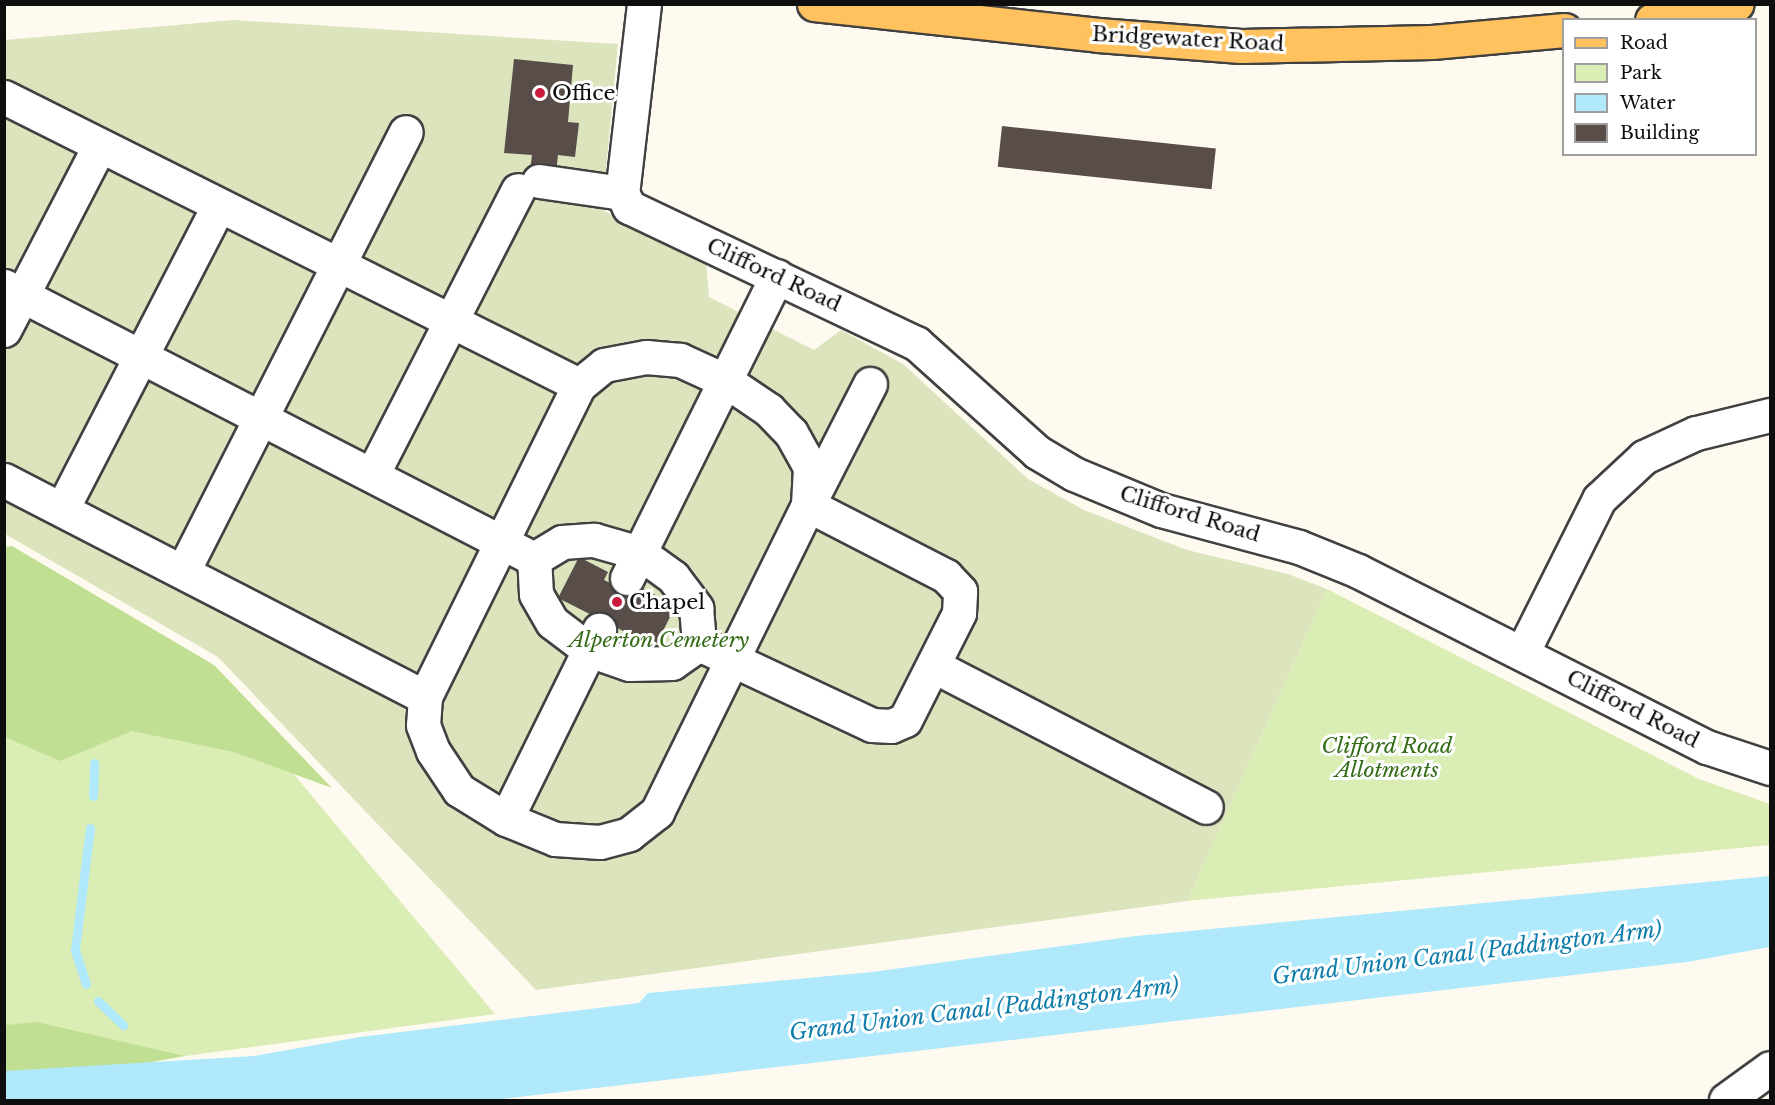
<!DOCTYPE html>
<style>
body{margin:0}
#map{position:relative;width:1775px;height:1105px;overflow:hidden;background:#fffaef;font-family:"Libre Baskerville",serif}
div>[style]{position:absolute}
.green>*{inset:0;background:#daedb5}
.forest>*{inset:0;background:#c0df93}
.cemetery>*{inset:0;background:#dce4be}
.water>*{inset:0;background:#afe9fb}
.stream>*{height:9px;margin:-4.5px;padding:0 4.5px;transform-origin:4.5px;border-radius:4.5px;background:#afe9fb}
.building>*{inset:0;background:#584d49;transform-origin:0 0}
.roads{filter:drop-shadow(2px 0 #414141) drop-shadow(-2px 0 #414141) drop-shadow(0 2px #414141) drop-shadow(0 -2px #414141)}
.minor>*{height:33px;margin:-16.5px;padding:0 16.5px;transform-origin:16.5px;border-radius:16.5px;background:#fff}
.major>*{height:33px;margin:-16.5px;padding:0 16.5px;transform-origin:16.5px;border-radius:16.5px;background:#ffc25f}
.dots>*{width:16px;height:16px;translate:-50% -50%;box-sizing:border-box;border:3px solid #fff;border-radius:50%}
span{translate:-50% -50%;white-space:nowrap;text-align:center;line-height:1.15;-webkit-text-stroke:6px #fff;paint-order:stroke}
.street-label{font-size:21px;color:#0e0e0e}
.poi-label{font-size:21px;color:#0e0e0e}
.left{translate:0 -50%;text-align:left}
.park-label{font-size:21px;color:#356c18;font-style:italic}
.water-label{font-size:22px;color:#0c7cab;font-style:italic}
.frame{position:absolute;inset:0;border:6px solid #0e0e0e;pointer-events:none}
.legend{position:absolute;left:1562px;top:18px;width:195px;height:138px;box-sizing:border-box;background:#fff;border:2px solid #9f9f9f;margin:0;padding:8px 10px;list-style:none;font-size:18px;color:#0e0e0e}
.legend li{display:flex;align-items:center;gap:12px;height:30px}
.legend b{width:30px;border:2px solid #9f9f9f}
</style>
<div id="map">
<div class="green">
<i style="clip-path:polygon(4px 552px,192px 653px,495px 1014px,185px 1056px,5px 1088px)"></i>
<i style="clip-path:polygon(1327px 589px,1699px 779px,1770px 804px,1770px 845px,1187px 901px)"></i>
</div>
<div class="forest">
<i style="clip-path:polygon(12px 546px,214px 665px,332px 788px,234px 752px,132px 731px,60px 761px,5px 737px,4px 547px)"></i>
<i style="clip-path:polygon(37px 1022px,185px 1056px,5px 1088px,5px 1025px)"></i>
</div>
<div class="cemetery">
<i style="clip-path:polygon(233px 20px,618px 44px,602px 210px,706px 261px,709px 297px,814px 350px,841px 330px,903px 364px,1028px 479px,1084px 510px,1187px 550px,1288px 574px,1327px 589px,1187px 901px,536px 990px,218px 657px,5px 534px,5px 40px)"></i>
</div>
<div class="water">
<i style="clip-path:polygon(1770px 876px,1770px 947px,1687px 962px,492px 1100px,5px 1100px,5px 1071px,254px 1056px,360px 1037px,639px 1003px,648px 993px,872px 972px,1136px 936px)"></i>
</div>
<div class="stream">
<i style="left:93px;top:796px;width:33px;rotate:-88deg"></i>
<i style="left:86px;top:984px;width:36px;rotate:-108deg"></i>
<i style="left:75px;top:950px;width:123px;rotate:-83deg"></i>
<i style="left:98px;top:1001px;width:35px;rotate:44deg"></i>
</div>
<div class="building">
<i style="clip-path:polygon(514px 59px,573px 65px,568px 122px,579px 123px,575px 157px,558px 155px,556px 173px,530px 171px,532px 155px,504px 153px)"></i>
<i style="left:1002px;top:126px;width:215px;height:41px;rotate:6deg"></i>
<i style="clip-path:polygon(579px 557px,608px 572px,604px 580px,639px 597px,643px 589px,676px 605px,655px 647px,558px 598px)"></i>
</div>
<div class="roads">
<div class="minor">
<i style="left:644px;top:4px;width:190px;rotate:96.6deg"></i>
<i style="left:622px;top:193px;width:16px;rotate:63deg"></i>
<i style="left:629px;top:207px;width:318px;rotate:25.4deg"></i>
<i style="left:916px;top:343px;width:163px;rotate:42deg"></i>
<i style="left:1037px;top:452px;width:43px;rotate:30.7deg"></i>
<i style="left:1074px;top:474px;width:94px;rotate:22.5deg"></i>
<i style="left:1161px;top:510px;width:143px;rotate:15deg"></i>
<i style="left:1299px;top:547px;width:64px;rotate:22.1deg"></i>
<i style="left:1358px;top:571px;width:391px;rotate:26.8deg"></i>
<i style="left:1707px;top:747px;width:66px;rotate:18.4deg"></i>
<i style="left:4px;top:97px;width:643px;rotate:26.6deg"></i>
<i style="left:539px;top:181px;width:84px;rotate:8.2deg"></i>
<i style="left:4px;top:286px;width:596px;rotate:27.25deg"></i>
<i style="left:4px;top:330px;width:208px;rotate:-62.6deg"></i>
<i style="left:372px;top:475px;width:320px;rotate:-62.9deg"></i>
<i style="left:4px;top:480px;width:474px;rotate:27.3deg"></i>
<i style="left:62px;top:509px;width:342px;rotate:-62.7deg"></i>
<i style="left:594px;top:540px;width:48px;rotate:15.8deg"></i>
<i style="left:640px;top:553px;width:41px;rotate:36deg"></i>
<i style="left:673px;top:577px;width:39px;rotate:53deg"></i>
<i style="left:696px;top:608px;width:36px;rotate:85deg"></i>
<i style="left:699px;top:644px;width:33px;rotate:145deg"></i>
<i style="left:672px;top:663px;width:43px;rotate:178.7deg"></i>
<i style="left:629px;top:664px;width:42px;rotate:-160.7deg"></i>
<i style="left:589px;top:650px;width:46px;rotate:-142.9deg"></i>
<i style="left:552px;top:622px;width:32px;rotate:-120deg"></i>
<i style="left:536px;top:594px;width:35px;rotate:-93deg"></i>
<i style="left:534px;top:559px;width:33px;rotate:-31deg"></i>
<i style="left:562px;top:542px;width:32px;rotate:-4deg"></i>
<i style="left:183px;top:571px;width:492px;rotate:-63.1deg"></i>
<i style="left:627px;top:578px;width:337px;rotate:-63.6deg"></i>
<i style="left:699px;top:644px;width:191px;rotate:25.1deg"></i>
<i style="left:872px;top:725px;width:19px;rotate:3deg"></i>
<i style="left:891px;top:726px;width:15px;rotate:-23deg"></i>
<i style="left:905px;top:720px;width:120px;rotate:-63.2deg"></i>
<i style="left:959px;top:613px;width:22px;rotate:-87deg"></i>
<i style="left:960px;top:591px;width:21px;rotate:-133deg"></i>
<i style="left:946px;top:576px;width:155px;rotate:-152.8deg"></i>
<i style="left:808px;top:505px;width:136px;rotate:-62.9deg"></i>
<i style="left:1522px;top:653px;width:172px;rotate:-63.4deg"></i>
<i style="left:1599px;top:499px;width:62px;rotate:-43deg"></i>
<i style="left:1644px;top:457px;width:57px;rotate:-24.8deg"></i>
<i style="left:1696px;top:433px;width:76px;rotate:-13.7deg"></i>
<i style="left:934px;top:666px;width:306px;rotate:27.4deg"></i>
<i style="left:506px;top:819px;width:53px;rotate:22.2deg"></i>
<i style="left:555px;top:839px;width:45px;rotate:3.8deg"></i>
<i style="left:600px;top:842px;width:30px;rotate:-15deg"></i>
<i style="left:629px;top:834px;width:36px;rotate:-38deg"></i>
<i style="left:657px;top:812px;width:342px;rotate:-63.8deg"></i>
<i style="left:808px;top:505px;width:38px;rotate:-87deg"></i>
<i style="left:810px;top:467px;width:39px;rotate:-119deg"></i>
<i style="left:791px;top:433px;width:32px;rotate:-134deg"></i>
<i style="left:769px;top:410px;width:52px;rotate:-146deg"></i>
<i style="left:726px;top:381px;width:51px;rotate:-155.5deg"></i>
<i style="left:680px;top:360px;width:34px;rotate:-175deg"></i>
<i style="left:646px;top:357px;width:43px;rotate:169.2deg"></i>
<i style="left:604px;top:365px;width:32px;rotate:141deg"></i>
<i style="left:579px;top:385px;width:348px;rotate:116.3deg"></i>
<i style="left:425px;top:697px;width:28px;rotate:94deg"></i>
<i style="left:423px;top:725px;width:28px;rotate:69deg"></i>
<i style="left:433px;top:751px;width:47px;rotate:56.3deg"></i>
<i style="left:459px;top:790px;width:55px;rotate:31.7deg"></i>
<i style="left:506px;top:819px;width:211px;rotate:-63.8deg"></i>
<i style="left:1726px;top:1100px;width:54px;rotate:-36deg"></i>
</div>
<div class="major">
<i style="left:814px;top:4px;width:286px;rotate:6.2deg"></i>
<i style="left:1098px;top:35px;width:143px;rotate:4.4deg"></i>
<i style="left:1241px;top:46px;width:191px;rotate:-1.2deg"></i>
<i style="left:1432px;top:42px;width:133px;rotate:-5.2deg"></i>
<i style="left:1652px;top:20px;width:86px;rotate:-10.7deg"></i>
</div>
</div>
<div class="dots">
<i style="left:540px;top:93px;background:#ca1a3b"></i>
<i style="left:617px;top:602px;background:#ca1a3b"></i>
</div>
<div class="street-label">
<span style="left:1188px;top:39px;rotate:3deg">Bridgewater Road</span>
<span style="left:774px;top:275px;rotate:25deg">Clifford Road</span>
<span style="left:1190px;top:514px;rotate:17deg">Clifford Road</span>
<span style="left:1633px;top:709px;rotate:27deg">Clifford Road</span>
</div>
<div class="poi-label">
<span class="left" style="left:552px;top:93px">Office</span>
<span class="left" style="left:629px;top:602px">Chapel</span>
</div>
<div class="park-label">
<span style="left:659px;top:640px">Alperton Cemetery</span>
<span style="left:1387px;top:758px">Clifford Road<br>Allotments</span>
</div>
<div class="water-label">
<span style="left:1467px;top:953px;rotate:-7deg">Grand Union Canal (Paddington Arm)</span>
<span style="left:984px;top:1009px;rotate:-7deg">Grand Union Canal (Paddington Arm)</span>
</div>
<div class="frame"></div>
<ul class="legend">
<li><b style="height:8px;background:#ffc25f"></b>Road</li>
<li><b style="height:16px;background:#daedb5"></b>Park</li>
<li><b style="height:16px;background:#afe9fb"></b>Water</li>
<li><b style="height:16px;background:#584d49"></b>Building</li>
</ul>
</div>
